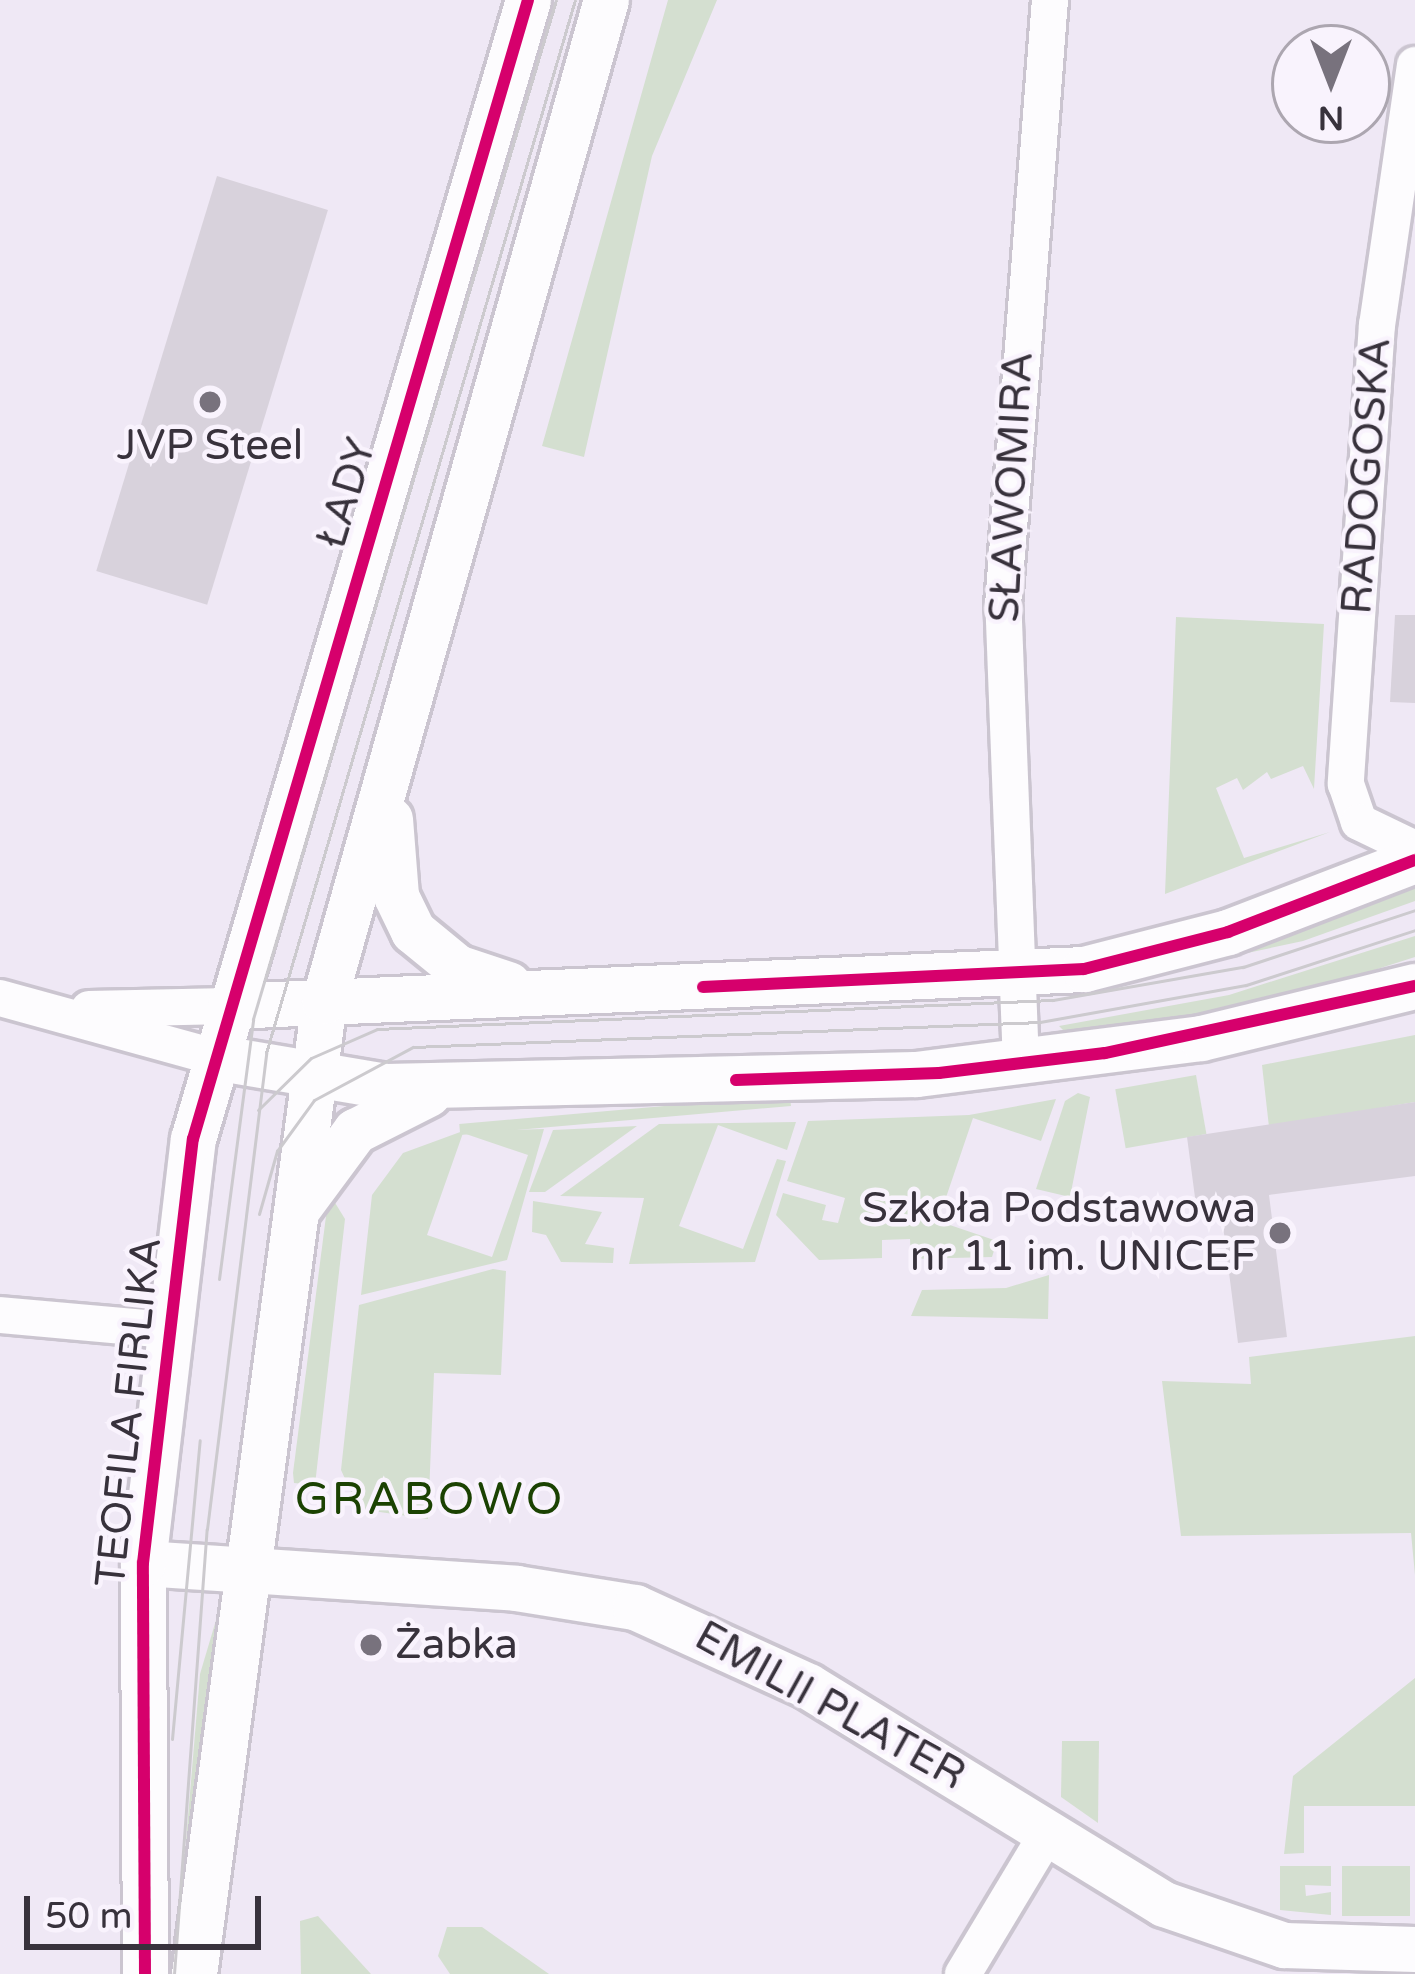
<!DOCTYPE html>
<meta charset="utf-8">
<style>
body{margin:0}
#map{position:relative;width:1415px;height:1974px;overflow:hidden;background:#efe8f5;font-family:"Varela Round",sans-serif}
div>[style]{position:absolute}
.green>*{inset:0;background:#d4dfd0;transform-origin:0 0}
.building>*{inset:0;background:#d8d2dc;transform-origin:0 0}
.roads{filter:drop-shadow(3px 0 #cbc5d0) drop-shadow(-3px 0 #cbc5d0) drop-shadow(0 3px #cbc5d0) drop-shadow(0 -3px #cbc5d0)}
.minor>*{height:36px;margin:-18px;padding:0 18px;transform-origin:18px;border-radius:18px;background:#fdfcfe}
.tertiary>*{height:45px;margin:-22.5px;padding:0 22.5px;transform-origin:22.5px;border-radius:22.5px;background:#fdfcfe}
.tram>*{height:3px;margin:-1.5px;padding:0 1.5px;transform-origin:1.5px;border-radius:1.5px;background:#cccace}
.cycleway>*{height:12px;margin:-6px;padding:0 6px;transform-origin:6px;border-radius:6px;background:#d6006c}
.dots>*{width:33px;height:33px;translate:-50% -50%;box-sizing:border-box;border:6px solid #f9f3fd;border-radius:50%}
span{translate:-50% -50%;white-space:nowrap;text-align:center;line-height:1.15;-webkit-text-stroke:9px #f9f3fd;paint-order:stroke}
.poi-label{font-size:42px;color:#38323c}
.right{translate:-100% -50%;text-align:right}
.left{translate:0 -50%;text-align:left}
.street-label{font-size:42px;color:#38323c}
.neighbourhood-label{font-size:45px;color:#1b4202;letter-spacing:3px}
.north{position:absolute;left:1271px;top:24px;width:120px;height:120px;box-sizing:border-box;background:#f9f3fd;border:3px solid #aca6b0;border-radius:50%;rotate:180deg;font-size:33px;font-weight:700;line-height:48px;text-align:center;color:#38323c}
.north::after{content:'';display:block;margin:auto;width:42px;height:54px;background:#78727d;clip-path:polygon(50% 0,100% 100%,50% 72%,0 100%)}
.scale{position:absolute;left:24px;top:1896px;width:237px;height:54px;box-sizing:border-box;border:6px solid #38323c;border-top:0;padding-left:15px;font-size:36px;line-height:42px;white-space:nowrap;color:#38323c;-webkit-text-stroke:9px #f9f3fd;paint-order:stroke}
</style>
<div id="map">
<div class="green">
<i style="clip-path:polygon(668px 0,717px 0,652px 156px,584px 457px,542px 446px)"></i>
<i style="clip-path:polygon(1176px 617px,1324px 624px,1314px 789px,1303px 766px,1271px 779px,1267px 772px,1243px 790px,1237px 778px,1216px 788px,1244px 858px,1330px 832px,1165px 894px)"></i>
<i style="clip-path:polygon(1415px 880px,1415px 901px,1303px 941px,1055px 994px)"></i>
<i style="clip-path:polygon(1415px 936px,1415px 957px,1321px 987px,1170px 1024px,1067px 1034px,1059px 1026px,1229px 995px)"></i>
<i style="clip-path:polygon(1415px 1035px,1415px 1102px,1269px 1127px,1262px 1065px)"></i>
<i style="left:1196px;top:1075px;width:60px;height:82px;rotate:80deg"></i>
<i style="clip-path:polygon(1078px 1093px,1090px 1097px,1070px 1197px,1036px 1189px,1065px 1101px)"></i>
<i style="left:790px;top:1095px;width:11px;height:332px;rotate:85deg"></i>
<i style="clip-path:polygon(1056px 1099px,1041px 1141px,973px 1118px,938px 1221px,997px 1241px,992px 1257px,911px 1259px,910px 1239px,882px 1240px,882px 1258px,819px 1260px,776px 1215px,783px 1193px,826px 1205px,822px 1220px,838px 1223px,845px 1198px,787px 1181px,808px 1121px,969px 1115px)"></i>
<i style="clip-path:polygon(796px 1122px,787px 1150px,718px 1125px,679px 1226px,743px 1249px,777px 1159px,786px 1161px,755px 1262px,629px 1264px,644px 1198px,560px 1196px,659px 1124px)"></i>
<i style="clip-path:polygon(637px 1126px,545px 1192px,529px 1192px,553px 1130px)"></i>
<i style="clip-path:polygon(evenodd,544px 1129px,507px 1260px,361px 1295px,372px 1195px,403px 1153px,463px 1131px,544px 1129px,463px 1133px,528px 1155px,492px 1257px,427px 1235px,463px 1133px)"></i>
<i style="clip-path:polygon(329px 1193px,345px 1219px,315px 1485px,294px 1483px,293px 1473px)"></i>
<i style="clip-path:polygon(533px 1201px,602px 1212px,585px 1244px,614px 1248px,613px 1263px,561px 1262px,546px 1235px,532px 1232px)"></i>
<i style="clip-path:polygon(493px 1269px,506px 1271px,501px 1375px,434px 1373px,428px 1519px,359px 1509px,341px 1470px,359px 1305px)"></i>
<i style="clip-path:polygon(1049px 1275px,1048px 1319px,911px 1316px,922px 1290px,1006px 1288px)"></i>
<i style="clip-path:polygon(1415px 1336px,1415px 1575px,1411px 1533px,1181px 1536px,1162px 1381px,1251px 1384px,1249px 1357px)"></i>
<i style="clip-path:polygon(219px 1610px,191px 1835px,186px 1841px,200px 1674px)"></i>
<i style="clip-path:polygon(1415px 1678px,1415px 1806px,1304px 1806px,1304px 1853px,1284px 1854px,1293px 1776px)"></i>
<i style="clip-path:polygon(1062px 1741px,1099px 1741px,1098px 1823px,1061px 1797px)"></i>
<i style="clip-path:polygon(1280px 1866px,1331px 1866px,1331px 1886px,1305px 1885px,1306px 1896px,1331px 1892px,1331px 1915px,1280px 1910px)"></i>
<i style="left:1342px;top:1866px;width:68px;height:50px"></i>
<i style="clip-path:polygon(318px 1916px,371px 1974px,301px 1974px,300px 1921px)"></i>
<i style="clip-path:polygon(447px 1927px,482px 1927px,549px 1974px,450px 1974px,438px 1956px)"></i>
</div>
<div class="building">
<i style="left:217px;top:176px;width:116px;height:413px;rotate:17deg"></i>
<i style="clip-path:polygon(1395px 615px,1415px 615px,1415px 703px,1390px 702px)"></i>
<i style="clip-path:polygon(1415px 1102px,1415px 1176px,1269px 1195px,1287px 1337px,1238px 1343px,1220px 1202px,1196px 1205px,1187px 1137px)"></i>
</div>
<div class="roads">
<div class="minor">
<i style="left:1415px;top:65px;width:262px;rotate:98.3deg"></i>
<i style="left:1377px;top:324px;width:461px;rotate:93.9deg"></i>
<i style="left:1346px;top:784px;width:40px;rotate:71.1deg"></i>
<i style="left:1359px;top:822px;width:62px;rotate:25.7deg"></i>
<i style="left:0;top:998px;width:222px;rotate:15.4deg"></i>
<i style="left:89px;top:1009px;width:141px;rotate:-1.2deg"></i>
<i style="left:1021px;top:1064px;width:459px;rotate:-92.2deg"></i>
<i style="left:1003px;top:605px;width:607px;rotate:-85.56deg"></i>
<i style="left:0;top:1315px;width:170px;rotate:5.1deg"></i>
<i style="left:963px;top:1974px;width:163px;rotate:-59deg"></i>
</div>
<div class="tertiary">
<i style="left:390px;top:819px;width:77px;rotate:85.5deg"></i>
<i style="left:396px;top:896px;width:39px;rotate:64deg"></i>
<i style="left:413px;top:931px;width:57px;rotate:39.3deg"></i>
<i style="left:457px;top:967px;width:54px;rotate:18.4deg"></i>
<i style="left:230px;top:1006px;width:855px;rotate:-2.48deg"></i>
<i style="left:1084px;top:969px;width:149px;rotate:-14.4deg"></i>
<i style="left:1228px;top:932px;width:200px;rotate:-21.1deg"></i>
<i style="left:214px;top:1057px;width:174px;rotate:9.6deg"></i>
<i style="left:386px;top:1086px;width:530px;rotate:-1.3deg"></i>
<i style="left:916px;top:1074px;width:287px;rotate:-7.2deg"></i>
<i style="left:1201px;top:1038px;width:220px;rotate:-13.7deg"></i>
<i style="left:298px;top:1208px;width:96px;rotate:-53.5deg"></i>
<i style="left:355px;top:1131px;width:82px;rotate:-26.9deg"></i>
<i style="left:143px;top:1563px;width:374px;rotate:3.8deg"></i>
<i style="left:516px;top:1588px;width:121px;rotate:9.1deg"></i>
<i style="left:635px;top:1607px;width:190px;rotate:24.5deg"></i>
<i style="left:808px;top:1686px;width:417px;rotate:31.5deg"></i>
<i style="left:1164px;top:1904px;width:127px;rotate:18.9deg"></i>
<i style="left:1284px;top:1945px;width:131px;rotate:1.7deg"></i>
<i style="left:145px;top:1974px;width:411px;rotate:-90.3deg"></i>
<i style="left:143px;top:1563px;width:427px;rotate:-83.3deg"></i>
<i style="left:193px;top:1139px;width:1187px;rotate:-73.61deg"></i>
<i style="left:194px;top:1974px;width:982px;rotate:-82.39deg"></i>
<i style="left:324px;top:1001px;width:1040px;rotate:-74.27deg"></i>
</div>
</div>
<div class="tram">
<i style="left:369px;top:627px;width:654px;rotate:-73.39deg"></i>
<i style="left:258px;top:1110px;width:74px;rotate:-44.5deg"></i>
<i style="left:311px;top:1058px;width:72px;rotate:-23.7deg"></i>
<i style="left:377px;top:1029px;width:677px;rotate:-2.46deg"></i>
<i style="left:1053px;top:1000px;width:193px;rotate:-9.9deg"></i>
<i style="left:1243px;top:967px;width:181px;rotate:-18.3deg"></i>
<i style="left:259px;top:1214px;width:66px;rotate:-74.1deg"></i>
<i style="left:277px;top:1151px;width:63px;rotate:-54deg"></i>
<i style="left:314px;top:1100px;width:112px;rotate:-28.2deg"></i>
<i style="left:413px;top:1047px;width:627px;rotate:-2.28deg"></i>
<i style="left:1040px;top:1022px;width:209px;rotate:-10.2deg"></i>
<i style="left:1246px;top:985px;width:178px;rotate:-18deg"></i>
<i style="left:219px;top:1279px;width:262px;rotate:-82.5deg"></i>
<i style="left:253px;top:1019px;width:313px;rotate:-73.5deg"></i>
<i style="left:172px;top:1739px;width:300px;rotate:-84.7deg"></i>
<i style="left:174px;top:1974px;width:446px;rotate:-85.8deg"></i>
<i style="left:207px;top:1529px;width:480px;rotate:-82.9deg"></i>
<i style="left:266px;top:1053px;width:1097px;rotate:-73.65deg"></i>
</div>
<div class="cycleway">
<i style="left:703px;top:987px;width:381px;rotate:-2.7deg"></i>
<i style="left:1084px;top:969px;width:149px;rotate:-14.4deg"></i>
<i style="left:1228px;top:932px;width:200px;rotate:-21.1deg"></i>
<i style="left:736px;top:1080px;width:203px;rotate:-2deg"></i>
<i style="left:939px;top:1073px;width:167px;rotate:-6.9deg"></i>
<i style="left:1105px;top:1053px;width:317px;rotate:-12.2deg"></i>
<i style="left:145px;top:1974px;width:411px;rotate:-90.3deg"></i>
<i style="left:143px;top:1563px;width:427px;rotate:-83.3deg"></i>
<i style="left:193px;top:1139px;width:1187px;rotate:-73.61deg"></i>
</div>
<div class="dots">
<i style="left:210px;top:402px;background:#78727d"></i>
<i style="left:1280px;top:1233px;background:#78727d"></i>
<i style="left:371px;top:1645px;background:#78727d"></i>
</div>
<div class="poi-label">
<span style="left:210px;top:446px">JVP Steel</span>
<span class="right" style="left:1256px;top:1233px">Szkoła Podstawowa<br>nr 11 im. UNICEF</span>
<span class="left" style="left:395px;top:1645px">Żabka</span>
</div>
<div class="street-label">
<span style="left:1367px;top:476px;rotate:-86deg">RADOGOSKA</span>
<span style="left:1012px;top:487px;rotate:-87deg">SŁAWOMIRA</span>
<span style="left:347px;top:493px;rotate:-73deg">ŁADY</span>
<span style="left:129px;top:1412px;rotate:-84deg">TEOFILA FIRLIKA</span>
<span style="left:830px;top:1706px;rotate:29deg">EMILII PLATER</span>
</div>
<div class="neighbourhood-label">
<span style="left:430px;top:1501px">GRABOWO</span>
</div>
<div class="north">N</div>
<div class="scale">50 m</div>
</div>
